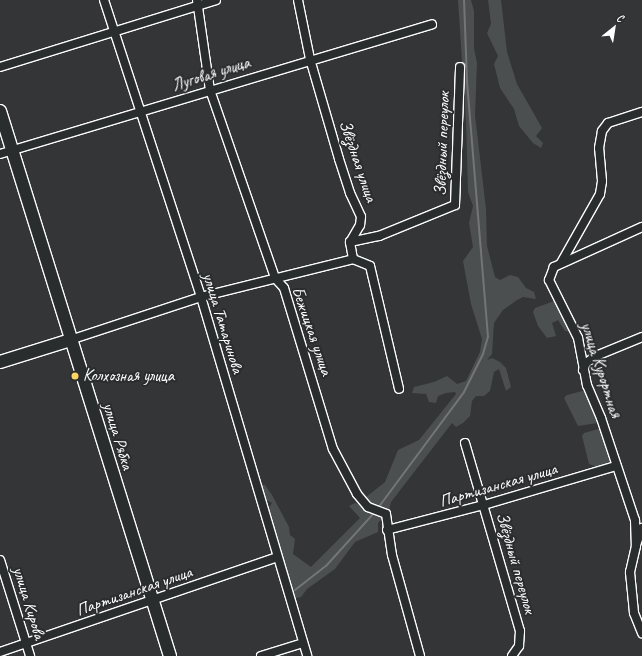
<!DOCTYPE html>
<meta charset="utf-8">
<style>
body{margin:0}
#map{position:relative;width:642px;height:656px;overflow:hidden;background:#333536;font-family:Caveat,sans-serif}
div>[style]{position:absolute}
.green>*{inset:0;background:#4c4f50}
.stream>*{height:2px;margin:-1px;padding:0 1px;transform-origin:1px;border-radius:1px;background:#737576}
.roads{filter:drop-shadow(1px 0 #fff) drop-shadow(-1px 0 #fff) drop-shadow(0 1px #fff) drop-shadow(0 -1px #fff)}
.street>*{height:8px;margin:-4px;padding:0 4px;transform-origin:4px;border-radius:4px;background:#2a2d2e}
.secondary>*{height:12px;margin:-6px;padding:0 6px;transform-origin:6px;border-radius:6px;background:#2a2d2e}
.dots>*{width:11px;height:11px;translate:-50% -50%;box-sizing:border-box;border:2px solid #2a2d2e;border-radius:50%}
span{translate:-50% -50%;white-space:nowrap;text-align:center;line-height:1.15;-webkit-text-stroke:4px #2a2d2e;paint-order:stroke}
.street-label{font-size:17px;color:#fff}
.poi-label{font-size:17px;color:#fff}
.left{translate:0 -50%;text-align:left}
.north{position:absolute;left:594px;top:8px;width:40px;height:40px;-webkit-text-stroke:3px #2a2d2e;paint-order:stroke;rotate:30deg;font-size:11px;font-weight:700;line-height:16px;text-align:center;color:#fff}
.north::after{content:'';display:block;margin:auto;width:14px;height:18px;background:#fff;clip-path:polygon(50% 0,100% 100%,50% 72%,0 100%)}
</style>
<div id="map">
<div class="green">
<i style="clip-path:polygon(458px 0,471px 0,474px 11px,474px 48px,477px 63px,475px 115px,486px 209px,487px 246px,495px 277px,500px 280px,510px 275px,518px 277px,526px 288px,534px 292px,536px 299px,523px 297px,517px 300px,503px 310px,494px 323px,492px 354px,487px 360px,492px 358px,500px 362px,506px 368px,511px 387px,506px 391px,499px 369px,494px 372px,490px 391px,484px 396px,476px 396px,472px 401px,470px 416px,463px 423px,456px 427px,452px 423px,391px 502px,389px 510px,378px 523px,378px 532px,355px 542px,335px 569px,307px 589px,301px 597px,295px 598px,270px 515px,268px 509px,272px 503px,266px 500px,261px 484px,265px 485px,272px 495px,289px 527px,290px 535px,295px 539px,293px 554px,311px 567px,360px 518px,349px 506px,355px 503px,363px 506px,365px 498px,385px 482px,398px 450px,419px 440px,456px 394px,455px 392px,446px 393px,438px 396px,436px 403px,429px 402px,426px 394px,412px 393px,414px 387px,434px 382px,447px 376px,457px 384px,466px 381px,480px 352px,482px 339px,471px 304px,463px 261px,473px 247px,469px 223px,473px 206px,468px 192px,466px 121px)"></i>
<i style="clip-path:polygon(488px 0,501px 0,507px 52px,517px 84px,542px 128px,536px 136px,543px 143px,541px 148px,533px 143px,519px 126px,514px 109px,500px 88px,494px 64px,498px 56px,487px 33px,491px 24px)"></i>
<i style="clip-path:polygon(557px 300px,573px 332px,565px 331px,558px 320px,552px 323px,556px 336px,547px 338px,538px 326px,533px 312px,535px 308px)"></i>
<i style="clip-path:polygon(586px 390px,603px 415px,598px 423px,578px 426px,564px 398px,567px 395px)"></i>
<i style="clip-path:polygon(602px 428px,612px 461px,597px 467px,589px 464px,582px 436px,584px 433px)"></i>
</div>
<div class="stream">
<i style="left:378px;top:508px;width:144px;rotate:-53.4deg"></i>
<i style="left:464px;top:392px;width:42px;rotate:-63.4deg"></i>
<i style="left:483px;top:354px;width:18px;rotate:-74deg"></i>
<i style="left:488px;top:337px;width:257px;rotate:-94.7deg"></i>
<i style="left:467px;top:81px;width:81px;rotate:-92.1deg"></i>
<i style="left:295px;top:590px;width:39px;rotate:-38deg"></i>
<i style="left:326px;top:566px;width:72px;rotate:-47.8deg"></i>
</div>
<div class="roads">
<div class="street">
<i style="left:104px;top:0;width:312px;rotate:71.9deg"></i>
<i style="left:201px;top:297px;width:374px;rotate:73.5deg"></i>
<i style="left:197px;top:0;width:91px;rotate:81.8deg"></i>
<i style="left:210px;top:90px;width:199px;rotate:70.9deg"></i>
<i style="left:275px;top:278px;width:13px;rotate:48deg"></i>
<i style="left:284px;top:288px;width:168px;rotate:73.1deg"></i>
<i style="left:333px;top:449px;width:51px;rotate:61.9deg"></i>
<i style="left:357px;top:494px;width:17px;rotate:50deg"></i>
<i style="left:368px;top:507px;width:19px;rotate:21deg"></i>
<i style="left:386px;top:514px;width:41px;rotate:81.7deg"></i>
<i style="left:392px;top:555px;width:105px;rotate:74.5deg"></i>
<i style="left:298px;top:0;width:60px;rotate:78.5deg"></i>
<i style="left:310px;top:59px;width:104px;rotate:73.8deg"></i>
<i style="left:339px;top:159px;width:36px;rotate:72deg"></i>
<i style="left:350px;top:193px;width:26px;rotate:65deg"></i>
<i style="left:361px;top:217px;width:8px;rotate:97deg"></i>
<i style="left:360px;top:225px;width:20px;rotate:120deg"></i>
<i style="left:350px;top:242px;width:17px;rotate:80deg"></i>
<i style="left:353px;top:259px;width:18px;rotate:22deg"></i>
<i style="left:370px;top:266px;width:126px;rotate:76.7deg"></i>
<i style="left:0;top:67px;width:226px;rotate:-17.2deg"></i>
<i style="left:0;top:154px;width:451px;rotate:-16.7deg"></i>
<i style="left:642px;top:227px;width:97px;rotate:155.6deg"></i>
<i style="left:554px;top:267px;width:14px;rotate:111deg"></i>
<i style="left:549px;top:280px;width:65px;rotate:63.4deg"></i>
<i style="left:578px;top:338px;width:48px;rotate:79.2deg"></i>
<i style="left:587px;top:385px;width:36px;rotate:67deg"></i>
<i style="left:601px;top:418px;width:108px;rotate:71.6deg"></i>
<i style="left:635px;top:520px;width:26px;rotate:88deg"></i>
<i style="left:636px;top:546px;width:27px;rotate:103deg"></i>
<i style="left:630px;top:572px;width:41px;rotate:84.4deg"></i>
<i style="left:634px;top:613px;width:22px;rotate:68deg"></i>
<i style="left:350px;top:242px;width:30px;rotate:-12deg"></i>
<i style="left:379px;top:236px;width:82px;rotate:-22.2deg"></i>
<i style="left:455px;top:205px;width:138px;rotate:-87.9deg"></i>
<i style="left:561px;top:263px;width:79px;rotate:-60.5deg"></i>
<i style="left:600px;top:194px;width:13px;rotate:-81deg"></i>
<i style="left:602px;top:181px;width:33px;rotate:-95deg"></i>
<i style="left:599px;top:148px;width:17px;rotate:-80deg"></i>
<i style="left:602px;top:131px;width:10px;rotate:-53deg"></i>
<i style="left:608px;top:123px;width:36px;rotate:-18deg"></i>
<i style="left:70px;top:340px;width:138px;rotate:-18.2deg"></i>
<i style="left:201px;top:297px;width:157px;rotate:-14deg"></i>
<i style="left:583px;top:370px;width:8px;rotate:-67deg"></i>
<i style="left:586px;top:363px;width:12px;rotate:-35deg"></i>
<i style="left:596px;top:356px;width:50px;rotate:-22.4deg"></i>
<i style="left:465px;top:443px;width:196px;rotate:73.7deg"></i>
<i style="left:520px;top:631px;width:15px;rotate:94deg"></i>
<i style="left:519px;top:646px;width:12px;rotate:125deg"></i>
<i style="left:387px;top:530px;width:100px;rotate:-14.5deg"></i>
<i style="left:484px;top:505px;width:138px;rotate:-16.5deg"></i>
<i style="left:636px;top:545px;width:18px;rotate:-71deg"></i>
<i style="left:0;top:560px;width:101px;rotate:72.6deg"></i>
<i style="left:0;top:652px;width:293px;rotate:-18.9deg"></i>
<i style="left:261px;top:656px;width:44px;rotate:-17.2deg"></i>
</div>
<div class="secondary">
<i style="left:0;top:111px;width:571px;rotate:72.68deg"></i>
<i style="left:0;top:362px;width:73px;rotate:-17.4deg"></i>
</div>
</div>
<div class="dots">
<i style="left:75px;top:376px;background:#ffd166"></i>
</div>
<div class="street-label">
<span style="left:211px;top:74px;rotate:-17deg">Луговая улица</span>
<span style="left:442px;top:144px;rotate:-88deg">Звёздный переулок</span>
<span style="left:358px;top:161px;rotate:71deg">Звёздная улица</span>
<span style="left:223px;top:323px;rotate:73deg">улица Татаринова</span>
<span style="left:312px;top:331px;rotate:71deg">Бежицкая улица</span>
<span style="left:601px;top:370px;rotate:72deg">улица Курортная</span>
<span style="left:118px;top:436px;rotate:73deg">улица Рябка</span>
<span style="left:498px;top:485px;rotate:-16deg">Партизанская улица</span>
<span style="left:516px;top:563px;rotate:74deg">Звёздный переулок</span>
<span style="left:134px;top:591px;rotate:-19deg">Партизанская улица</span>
<span style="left:29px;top:603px;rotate:73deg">улица Кирова</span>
</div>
<div class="poi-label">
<span class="left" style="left:83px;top:376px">Колхозная улица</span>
</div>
<div class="north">С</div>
</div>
